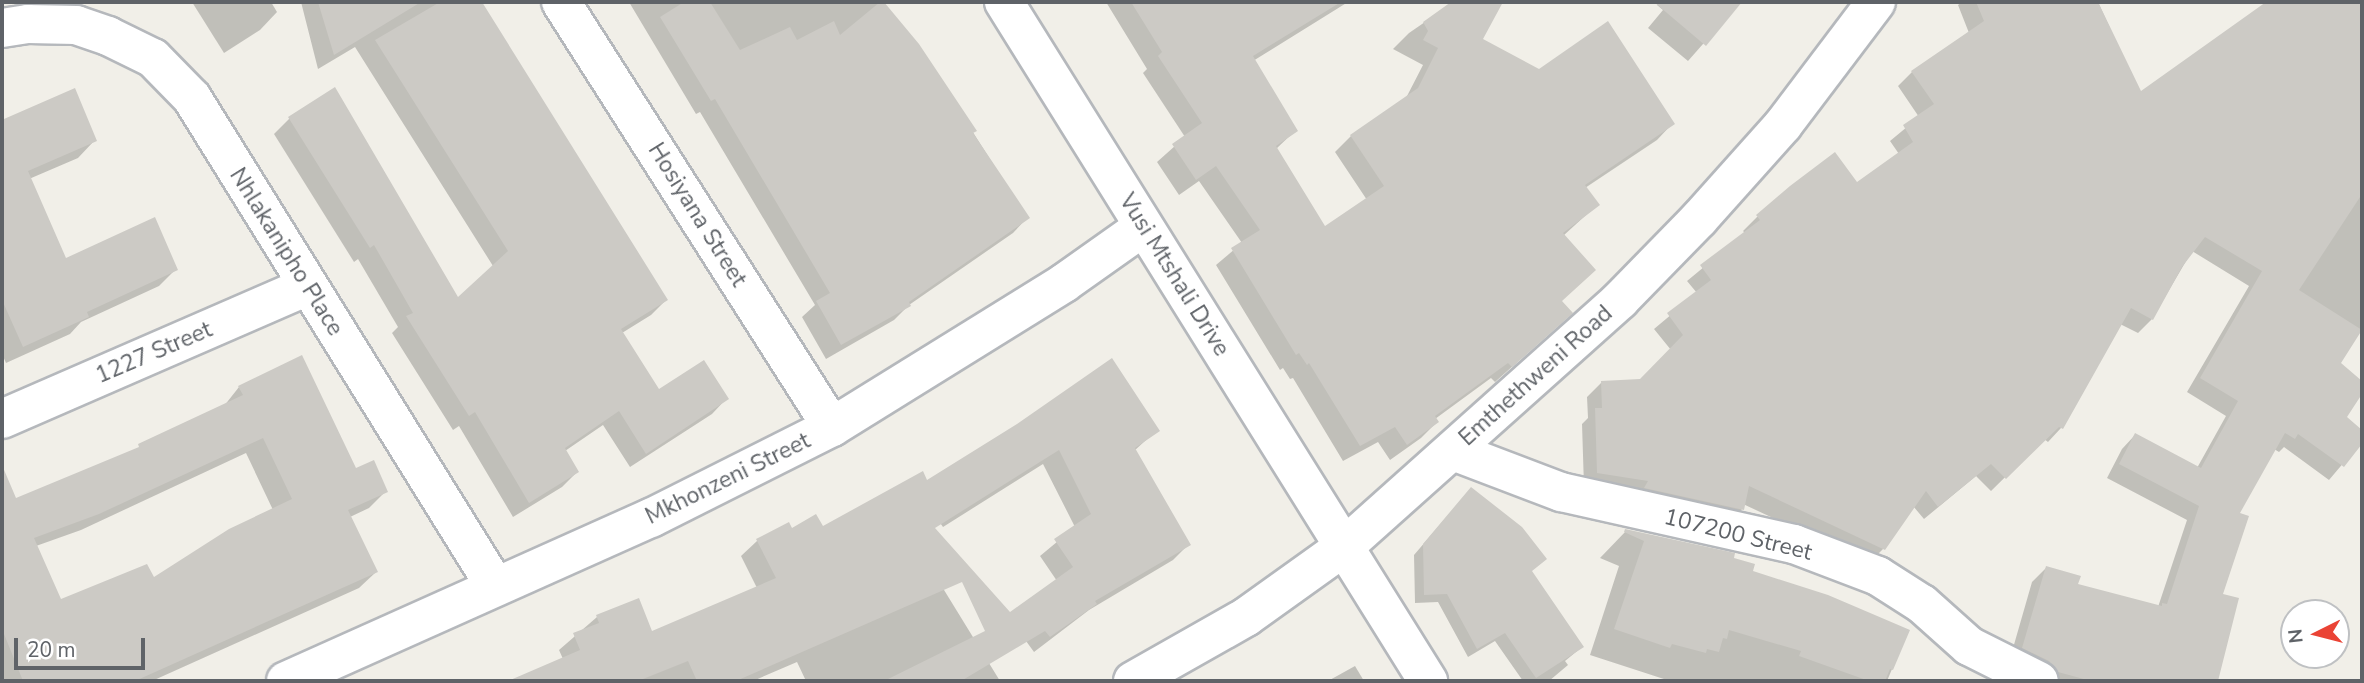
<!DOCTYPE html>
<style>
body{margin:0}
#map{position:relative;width:2364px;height:683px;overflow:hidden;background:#f1efe8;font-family:"Nunito Sans",sans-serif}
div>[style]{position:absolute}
.shadow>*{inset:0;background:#0003}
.building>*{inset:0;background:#cccac5}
.roads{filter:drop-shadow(2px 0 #b5b8bc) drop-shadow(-2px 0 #b5b8bc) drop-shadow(0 2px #b5b8bc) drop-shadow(0 -2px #b5b8bc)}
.minor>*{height:38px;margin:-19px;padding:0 19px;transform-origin:19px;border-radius:19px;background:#fff}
.tertiary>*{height:38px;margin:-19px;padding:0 19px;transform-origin:19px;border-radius:19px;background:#fff}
span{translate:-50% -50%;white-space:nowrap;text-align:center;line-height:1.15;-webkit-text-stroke:6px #fff;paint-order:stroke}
.street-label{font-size:23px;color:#5f6368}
.frame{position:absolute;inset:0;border:4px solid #5f6368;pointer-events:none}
.north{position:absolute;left:2280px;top:599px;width:70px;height:70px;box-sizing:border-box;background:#fff;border:2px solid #bfc1c3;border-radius:50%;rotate:264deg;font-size:19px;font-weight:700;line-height:28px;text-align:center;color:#5f6368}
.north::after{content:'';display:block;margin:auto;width:24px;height:32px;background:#ea4335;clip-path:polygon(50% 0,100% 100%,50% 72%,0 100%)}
.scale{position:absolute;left:14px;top:638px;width:131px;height:32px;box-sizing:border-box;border:4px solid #5f6368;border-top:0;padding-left:9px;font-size:21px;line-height:24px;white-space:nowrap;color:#5f6368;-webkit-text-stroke:5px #fff;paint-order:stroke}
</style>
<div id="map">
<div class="shadow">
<i style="clip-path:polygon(192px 2px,271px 2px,277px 12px,260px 30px,224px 53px)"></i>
<i style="clip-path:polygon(301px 2px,481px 2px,666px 300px,651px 315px,622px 333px,659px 391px,727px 398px,712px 414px,630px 467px,603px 425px,565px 451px,577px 472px,562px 487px,513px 517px,459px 426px,453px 430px,392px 333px,398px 327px,358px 259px,354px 262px,274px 134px,290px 118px,458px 300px,493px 266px,355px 47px,318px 69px)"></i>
<i style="clip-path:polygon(629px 2px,881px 2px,918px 45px,1027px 218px,1013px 233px,909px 305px,894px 320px,826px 359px,802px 317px,815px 305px,700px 112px,696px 114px)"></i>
<i style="clip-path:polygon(1106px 2px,1348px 2px,1253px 61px,1296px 130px,1276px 149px,1324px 229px,1367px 200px,1335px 152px,1351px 136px,1406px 98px,1423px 65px,1393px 49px,1409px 33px,1454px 2px,1501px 2px,1481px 40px,1540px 71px,1673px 123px,1657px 140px,1585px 188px,1597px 205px,1563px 236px,1560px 301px,1554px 329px,1495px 382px,1491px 378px,1435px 419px,1437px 422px,1421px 438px,1390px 460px,1378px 442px,1343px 461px,1293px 378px,1290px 379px,1283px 368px,1280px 370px,1216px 265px,1242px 243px,1199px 181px,1179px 195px,1157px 162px,1185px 137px,1143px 73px,1147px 69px)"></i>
<i style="clip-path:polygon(1660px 2px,1740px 2px,1688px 61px,1648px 28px,1663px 10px,1657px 5px)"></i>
<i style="clip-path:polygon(1962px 2px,2098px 2px,2140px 94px,2269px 2px,2362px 2px,2362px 327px,2339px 364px,2362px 383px,2362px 391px,2345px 418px,2362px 432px,2362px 441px,2329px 480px,2284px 447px,2279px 452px,2274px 449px,2237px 514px,2221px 595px,2237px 599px,2217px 681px,2040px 681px,2009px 662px,2032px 582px,2046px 568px,2076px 585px,2158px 607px,2187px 520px,2107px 478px,2122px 449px,2135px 435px,2197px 468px,2226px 416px,2187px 392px,2249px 286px,2192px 251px,2152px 319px,2138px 333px,2120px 324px,2061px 428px,2048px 442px,2044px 439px,1991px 491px,1976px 476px,1924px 519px,1913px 506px,1883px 549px,1869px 563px,1743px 504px,1742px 509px,1728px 524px,1584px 487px,1582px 424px,1588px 418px,1587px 397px,1601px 383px,1640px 381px,1671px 350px,1654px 329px,1697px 293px,1687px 281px,1745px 233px,1743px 231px,1757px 217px,1857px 185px,1899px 154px,1890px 141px,1919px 117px,1898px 86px,1912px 72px,1969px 33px,1958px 5px)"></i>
<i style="clip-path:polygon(74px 91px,95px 140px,78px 158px,29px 179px,65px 260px,176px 269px,159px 286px,81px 322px,70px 334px,6px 363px,2px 354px,2px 122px)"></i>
<i style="clip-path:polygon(evenodd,239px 387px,386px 491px,369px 508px,350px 517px,376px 572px,359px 588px,152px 681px,2px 681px,2px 505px,134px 451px,224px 406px,239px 387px,246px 453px,273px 510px,154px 579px,60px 601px,36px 546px,81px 530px,246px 453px)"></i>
<i style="clip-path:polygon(1018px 426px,1157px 430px,1134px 451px,1189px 544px,1173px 560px,1089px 610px,1034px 652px,1010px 619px,1057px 581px,1040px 556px,1075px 527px,1043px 464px,943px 527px,919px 493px)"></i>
<i style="clip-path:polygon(885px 494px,1000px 681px,806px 681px,797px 662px,753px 681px,514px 681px,563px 659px,559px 650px,597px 617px,651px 634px,757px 588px,741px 556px,757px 541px,788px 524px,791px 530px,822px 529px)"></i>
<i style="clip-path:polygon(1462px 499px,1531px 572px,1582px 647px,1565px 661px,1568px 665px,1549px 681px,1523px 681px,1495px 641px,1468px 657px,1438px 602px,1415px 603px,1414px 555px)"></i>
<i style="clip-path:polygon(1626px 531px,1731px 559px,1751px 572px,1908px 631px,1887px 681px,1670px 681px,1590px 655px,1619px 566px,1600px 558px)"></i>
<i style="clip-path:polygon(1355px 666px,1364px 681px,1328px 681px)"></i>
</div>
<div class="building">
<i style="clip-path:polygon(318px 2px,421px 2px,334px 55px)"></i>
<i style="clip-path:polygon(440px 2px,482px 2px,668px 300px,621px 329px,659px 389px,704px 360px,729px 399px,646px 454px,619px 411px,565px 448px,579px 472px,529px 503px,475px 412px,469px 416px,406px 316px,413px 313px,374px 245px,370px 248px,288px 117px,335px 87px,458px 297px,508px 251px,375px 40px)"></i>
<i style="clip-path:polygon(684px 2px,710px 2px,740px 50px,790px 27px,797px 40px,834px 21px,840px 35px,880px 2px,884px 2px,919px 44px,977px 131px,973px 133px,1030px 218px,909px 302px,911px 306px,841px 345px,816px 301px,830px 293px,715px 99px,711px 101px,660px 17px)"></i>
<i style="clip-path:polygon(1131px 2px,1341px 2px,1253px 56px,1298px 131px,1276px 146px,1325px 226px,1384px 186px,1350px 135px,1418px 88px,1438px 48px,1423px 40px,1428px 31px,1423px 22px,1451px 2px,1503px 2px,1483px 39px,1539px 69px,1608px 21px,1675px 124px,1585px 185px,1600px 205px,1563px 233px,1596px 270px,1562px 301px,1573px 313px,1512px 367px,1508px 363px,1435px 416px,1439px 422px,1407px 445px,1395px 427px,1360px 446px,1309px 363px,1307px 365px,1299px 353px,1296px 355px,1231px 248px,1260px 230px,1216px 166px,1196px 180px,1172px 144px,1202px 123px,1158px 56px,1162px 52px)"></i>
<i style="clip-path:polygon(1654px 2px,1742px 2px,1706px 46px)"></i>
<i style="clip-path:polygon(1976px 2px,2098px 2px,2141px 91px,2266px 2px,2362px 2px,2362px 194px,2299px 290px,2362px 330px,2341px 363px,2362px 381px,2362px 394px,2347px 417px,2362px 430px,2362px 444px,2344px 467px,2298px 434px,2295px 439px,2285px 433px,2240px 513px,2249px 516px,2223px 594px,2239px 598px,2218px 681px,2091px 681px,2058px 672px,2049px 661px,2022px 648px,2046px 566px,2081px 576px,2078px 584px,2162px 606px,2162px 603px,2167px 604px,2199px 506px,2119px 464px,2135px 433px,2201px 468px,2238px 401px,2200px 378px,2262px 271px,2205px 237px,2182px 267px,2153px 320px,2131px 308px,2063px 429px,2059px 427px,2006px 479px,1991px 464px,1938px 507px,1926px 491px,1885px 550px,1749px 486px,1744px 510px,1644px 488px,1648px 481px,1597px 473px,1595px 408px,1602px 408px,1601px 381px,1640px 379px,1683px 335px,1667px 313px,1711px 280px,1700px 265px,1760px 220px,1756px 215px,1790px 186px,1835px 152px,1857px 182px,1913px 142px,1903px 125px,1934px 104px,1911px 71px,1984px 21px)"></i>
<i style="clip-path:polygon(75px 88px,97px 141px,28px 171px,66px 258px,155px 217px,178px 270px,87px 312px,89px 317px,23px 347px,2px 300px,2px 113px,4px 119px)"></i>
<i style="clip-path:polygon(evenodd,302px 355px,356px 468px,374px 460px,388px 492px,348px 510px,378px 572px,135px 681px,23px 681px,2px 629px,2px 465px,16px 498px,139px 447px,138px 444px,243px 395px,238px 386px,302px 355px,263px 438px,292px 499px,229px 529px,154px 577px,147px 564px,61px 599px,34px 538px,99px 514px,263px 438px)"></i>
<i style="clip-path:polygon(evenodd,1112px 358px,1160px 431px,1135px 448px,1191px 545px,1095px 601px,1097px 604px,1050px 637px,1045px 631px,961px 681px,884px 681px,985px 631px,962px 582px,736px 681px,697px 681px,688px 661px,638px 681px,508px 681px,580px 650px,573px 633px,599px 623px,596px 615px,639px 598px,652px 631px,776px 578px,756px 539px,789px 522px,792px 528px,816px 514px,823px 526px,923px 471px,927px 480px,1017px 424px,1112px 358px,1059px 450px,1091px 514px,1054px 539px,1073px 567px,1010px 612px,935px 528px,1059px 450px)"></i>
<i style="clip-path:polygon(1471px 487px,1522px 527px,1547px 559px,1532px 571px,1584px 647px,1536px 678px,1505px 633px,1477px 649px,1447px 594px,1424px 595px,1423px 544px)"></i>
<i style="clip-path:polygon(1625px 529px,1735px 553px,1734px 558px,1755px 564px,1753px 571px,1828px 595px,1910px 630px,1893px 670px,1890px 669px,1885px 681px,1869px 681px,1799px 656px,1801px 651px,1729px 630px,1727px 639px,1723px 638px,1719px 652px,1707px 649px,1706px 653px,1672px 644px,1670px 648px,1614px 629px,1644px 541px,1624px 532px)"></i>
</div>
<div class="roads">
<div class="minor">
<i style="left:561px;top:2px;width:504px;rotate:57.48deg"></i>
<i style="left:2px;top:28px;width:26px;rotate:-9deg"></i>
<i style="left:28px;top:24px;width:48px;rotate:1.2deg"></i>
<i style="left:76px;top:25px;width:34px;rotate:19deg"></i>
<i style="left:108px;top:36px;width:50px;rotate:26.1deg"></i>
<i style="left:153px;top:58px;width:56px;rotate:45.7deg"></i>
<i style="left:192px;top:98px;width:574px;rotate:58.16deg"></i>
<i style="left:2px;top:419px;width:331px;rotate:-23.5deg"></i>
<i style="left:1453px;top:451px;width:116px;rotate:20.8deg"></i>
<i style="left:1561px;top:492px;width:239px;rotate:12.6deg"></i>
<i style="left:1794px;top:544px;width:90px;rotate:20.9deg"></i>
<i style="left:1878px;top:576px;width:52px;rotate:32.5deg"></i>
<i style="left:1922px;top:604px;width:63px;rotate:41.8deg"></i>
<i style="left:1969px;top:646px;width:78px;rotate:26.6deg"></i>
<i style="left:286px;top:681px;width:400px;rotate:-24.1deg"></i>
<i style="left:651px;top:518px;width:203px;rotate:-26.7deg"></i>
<i style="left:832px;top:427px;width:273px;rotate:-31.8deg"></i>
<i style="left:1064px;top:283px;width:97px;rotate:-35.3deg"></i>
</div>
<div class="tertiary">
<i style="left:1004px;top:2px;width:801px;rotate:58.02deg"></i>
<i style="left:1133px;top:681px;width:130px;rotate:-29.5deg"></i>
<i style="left:1246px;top:617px;width:122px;rotate:-35.6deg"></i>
<i style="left:1345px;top:546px;width:369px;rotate:-41.8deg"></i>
<i style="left:1620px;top:300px;width:113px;rotate:-45.7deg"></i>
<i style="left:1699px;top:219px;width:126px;rotate:-48.2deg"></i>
<i style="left:1783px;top:125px;width:154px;rotate:-52.9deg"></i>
</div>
</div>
<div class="street-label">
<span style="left:697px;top:215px;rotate:58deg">Hosiyana Street</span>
<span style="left:286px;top:252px;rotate:58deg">Nhlakanipho Place</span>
<span style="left:1174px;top:275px;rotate:58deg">Vusi Mtshali Drive</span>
<span style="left:154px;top:353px;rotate:-23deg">1227 Street</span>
<span style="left:1536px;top:376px;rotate:-42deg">Emthethweni Road</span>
<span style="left:728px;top:479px;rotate:-26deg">Mkhonzeni Street</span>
<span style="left:1738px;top:535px;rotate:14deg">107200 Street</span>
</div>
<div class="frame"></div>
<div class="north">N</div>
<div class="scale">20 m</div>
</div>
